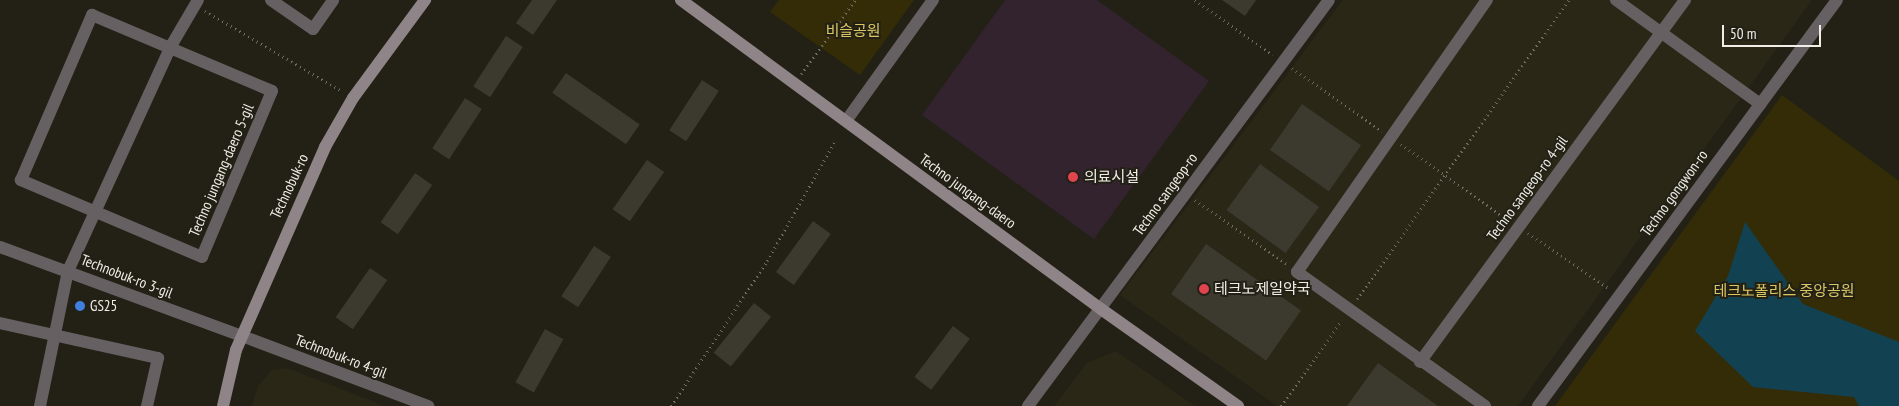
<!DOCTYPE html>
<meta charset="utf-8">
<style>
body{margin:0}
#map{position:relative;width:1899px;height:406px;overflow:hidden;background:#232116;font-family:"PT Sans Narrow","Noto Sans KR",sans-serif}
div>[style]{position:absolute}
.built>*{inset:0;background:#2b2716}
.medical>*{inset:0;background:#32232e}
.green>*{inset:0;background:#332c07}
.water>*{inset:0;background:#124251}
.building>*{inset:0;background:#3c3a2f;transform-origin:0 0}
.path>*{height:2.5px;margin-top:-1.25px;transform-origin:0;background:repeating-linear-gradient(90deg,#6f6d64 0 1px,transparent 0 5px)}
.minor>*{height:12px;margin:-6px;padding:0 6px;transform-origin:6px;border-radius:6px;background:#676062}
.tertiary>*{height:12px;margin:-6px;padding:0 6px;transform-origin:6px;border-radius:6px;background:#676062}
.secondary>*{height:12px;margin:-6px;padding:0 6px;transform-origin:6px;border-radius:6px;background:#8f8487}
.dots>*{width:14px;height:14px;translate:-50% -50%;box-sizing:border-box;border:2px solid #232116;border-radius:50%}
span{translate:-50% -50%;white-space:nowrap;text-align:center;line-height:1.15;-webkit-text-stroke:4px #232116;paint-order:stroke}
.park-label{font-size:15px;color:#dbc762}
.street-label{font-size:15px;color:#f0eee7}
.poi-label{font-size:15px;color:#f0eee7}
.left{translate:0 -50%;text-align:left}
.scale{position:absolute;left:1722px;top:25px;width:99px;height:22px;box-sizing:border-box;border:2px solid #f0eee7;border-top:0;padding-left:6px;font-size:15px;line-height:18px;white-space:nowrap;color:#f0eee7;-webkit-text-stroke:4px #232116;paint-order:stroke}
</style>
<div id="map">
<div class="built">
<i style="clip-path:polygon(1343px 0,1812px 0,1518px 406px,1277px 406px,1120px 295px)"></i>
<i style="clip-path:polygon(1116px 351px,1195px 406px,1054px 406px,1087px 363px)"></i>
<i style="clip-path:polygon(288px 368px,384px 406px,252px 406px,258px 386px,272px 370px)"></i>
</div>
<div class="medical">
<i style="clip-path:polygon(1005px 0,1097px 0,1209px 81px,1094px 239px,922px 115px)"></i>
</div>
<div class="green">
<i style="clip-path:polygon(779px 0,914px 0,860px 75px,770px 12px)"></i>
<i style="clip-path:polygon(1782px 95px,1899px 181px,1899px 406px,1555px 406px)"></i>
</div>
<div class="water">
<i style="clip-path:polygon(1745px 222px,1803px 304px,1899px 342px,1899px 406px,1859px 406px,1854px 397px,1753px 387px,1695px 331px,1728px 276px)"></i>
</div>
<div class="building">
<i style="clip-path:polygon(532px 0,557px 0,533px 35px,516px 23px)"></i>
<i style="clip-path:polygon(1222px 0,1256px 0,1245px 16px)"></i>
<i style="left:506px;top:36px;width:20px;height:60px;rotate:33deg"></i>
<i style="left:566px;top:73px;width:90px;height:24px;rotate:35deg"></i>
<i style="left:702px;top:80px;width:20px;height:60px;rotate:33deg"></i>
<i style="left:465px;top:98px;width:20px;height:60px;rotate:33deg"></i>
<i style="left:1302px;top:104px;width:72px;height:56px;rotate:35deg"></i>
<i style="left:647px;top:160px;width:21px;height:60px;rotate:35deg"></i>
<i style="left:1260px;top:164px;width:73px;height:57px;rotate:36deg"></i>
<i style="left:415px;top:173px;width:21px;height:60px;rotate:35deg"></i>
<i style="left:813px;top:221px;width:22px;height:63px;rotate:36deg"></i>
<i style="left:1206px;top:244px;width:116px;height:61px;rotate:35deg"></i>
<i style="left:594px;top:246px;width:20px;height:60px;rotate:33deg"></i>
<i style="left:370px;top:268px;width:21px;height:60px;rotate:35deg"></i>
<i style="left:754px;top:303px;width:22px;height:64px;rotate:39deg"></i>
<i style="left:953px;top:326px;width:21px;height:64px;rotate:37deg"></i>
<i style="left:545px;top:329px;width:21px;height:61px;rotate:29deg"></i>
<i style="clip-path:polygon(1378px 363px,1438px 406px,1347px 406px)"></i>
</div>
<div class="path">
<i style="left:1195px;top:0;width:95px;rotate:35.2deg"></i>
<i style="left:205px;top:11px;width:159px;rotate:30.3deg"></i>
<i style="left:1292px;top:68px;width:110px;rotate:35deg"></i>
<i style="left:801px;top:74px;width:92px;rotate:-53.9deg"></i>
<i style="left:1401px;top:144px;width:131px;rotate:35.4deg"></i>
<i style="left:1195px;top:200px;width:112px;rotate:34.8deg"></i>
<i style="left:1528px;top:233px;width:99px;rotate:34.3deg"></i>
<i style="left:1357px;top:299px;width:367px;rotate:-54.7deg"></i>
<i style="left:671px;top:406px;width:174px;rotate:-56.5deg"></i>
<i style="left:767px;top:261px;width:138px;rotate:-60.5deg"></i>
<i style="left:1281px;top:406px;width:105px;rotate:-54.7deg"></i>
</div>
<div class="minor">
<i style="left:271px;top:0;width:51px;rotate:34.6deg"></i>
<i style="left:313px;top:29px;width:35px;rotate:-55deg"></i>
<i style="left:1616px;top:0;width:178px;rotate:35.8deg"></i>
<i style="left:92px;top:15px;width:195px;rotate:22.9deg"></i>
<i style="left:272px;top:91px;width:180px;rotate:112.9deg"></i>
<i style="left:202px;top:257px;width:197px;rotate:-157deg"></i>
<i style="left:21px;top:180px;width:180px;rotate:-66.7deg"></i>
<i style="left:846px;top:121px;width:149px;rotate:-54.3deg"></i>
<i style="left:0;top:323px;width:162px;rotate:12.5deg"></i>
<i style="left:158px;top:358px;width:49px;rotate:102.9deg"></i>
<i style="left:242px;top:336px;width:199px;rotate:20.6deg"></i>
<i style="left:1420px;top:362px;width:449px;rotate:-53.8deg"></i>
<i style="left:40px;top:406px;width:138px;rotate:-78.3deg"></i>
<i style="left:68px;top:271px;width:247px;rotate:-65.4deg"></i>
<i style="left:171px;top:46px;width:53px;rotate:-59.6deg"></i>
<i style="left:1485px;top:406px;width:231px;rotate:-144.5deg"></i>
<i style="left:1297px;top:272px;width:332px;rotate:-55.1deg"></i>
<i style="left:1538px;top:406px;width:504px;rotate:-53.63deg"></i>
</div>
<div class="tertiary">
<i style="left:0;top:247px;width:258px;rotate:20.2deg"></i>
<i style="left:1028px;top:406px;width:505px;rotate:-53.45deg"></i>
</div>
<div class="secondary">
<i style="left:681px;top:0;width:521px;rotate:36.34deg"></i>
<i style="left:1101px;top:309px;width:168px;rotate:35.3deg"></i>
<i style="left:223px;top:406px;width:57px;rotate:-76.9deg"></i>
<i style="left:236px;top:350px;width:222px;rotate:-66.3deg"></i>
<i style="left:325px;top:147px;width:56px;rotate:-60.3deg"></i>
<i style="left:353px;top:98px;width:122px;rotate:-53.7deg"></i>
</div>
<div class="dots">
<i style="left:1073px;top:177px;background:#e0444e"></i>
<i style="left:1204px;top:289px;background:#e0444e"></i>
<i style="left:80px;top:306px;background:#3f7fe0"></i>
</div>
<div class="park-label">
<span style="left:853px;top:31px">비슬공원</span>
<span style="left:1784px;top:291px">테크노폴리스 중앙공원</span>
</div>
<div class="street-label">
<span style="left:221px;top:170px;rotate:-67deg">Techno jungang-daero 5-gil</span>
<span style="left:289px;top:186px;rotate:-65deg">Technobuk-ro</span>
<span style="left:1527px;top:188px;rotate:-54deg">Techno sangeop-ro 4-gil</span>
<span style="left:968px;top:191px;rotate:36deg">Techno jungang-daero</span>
<span style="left:1674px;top:193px;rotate:-54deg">Techno gongwon-ro</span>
<span style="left:1165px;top:194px;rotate:-54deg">Techno sangeop-ro</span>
<span style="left:127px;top:276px;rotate:21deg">Technobuk-ro 3-gil</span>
<span style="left:341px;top:356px;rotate:21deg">Technobuk-ro 4-gil</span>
</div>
<div class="poi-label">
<span class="left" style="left:1084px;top:177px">의료시설</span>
<span class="left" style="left:1214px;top:289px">테크노제일약국</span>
<span class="left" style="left:90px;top:306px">GS25</span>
</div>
<div class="scale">50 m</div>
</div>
